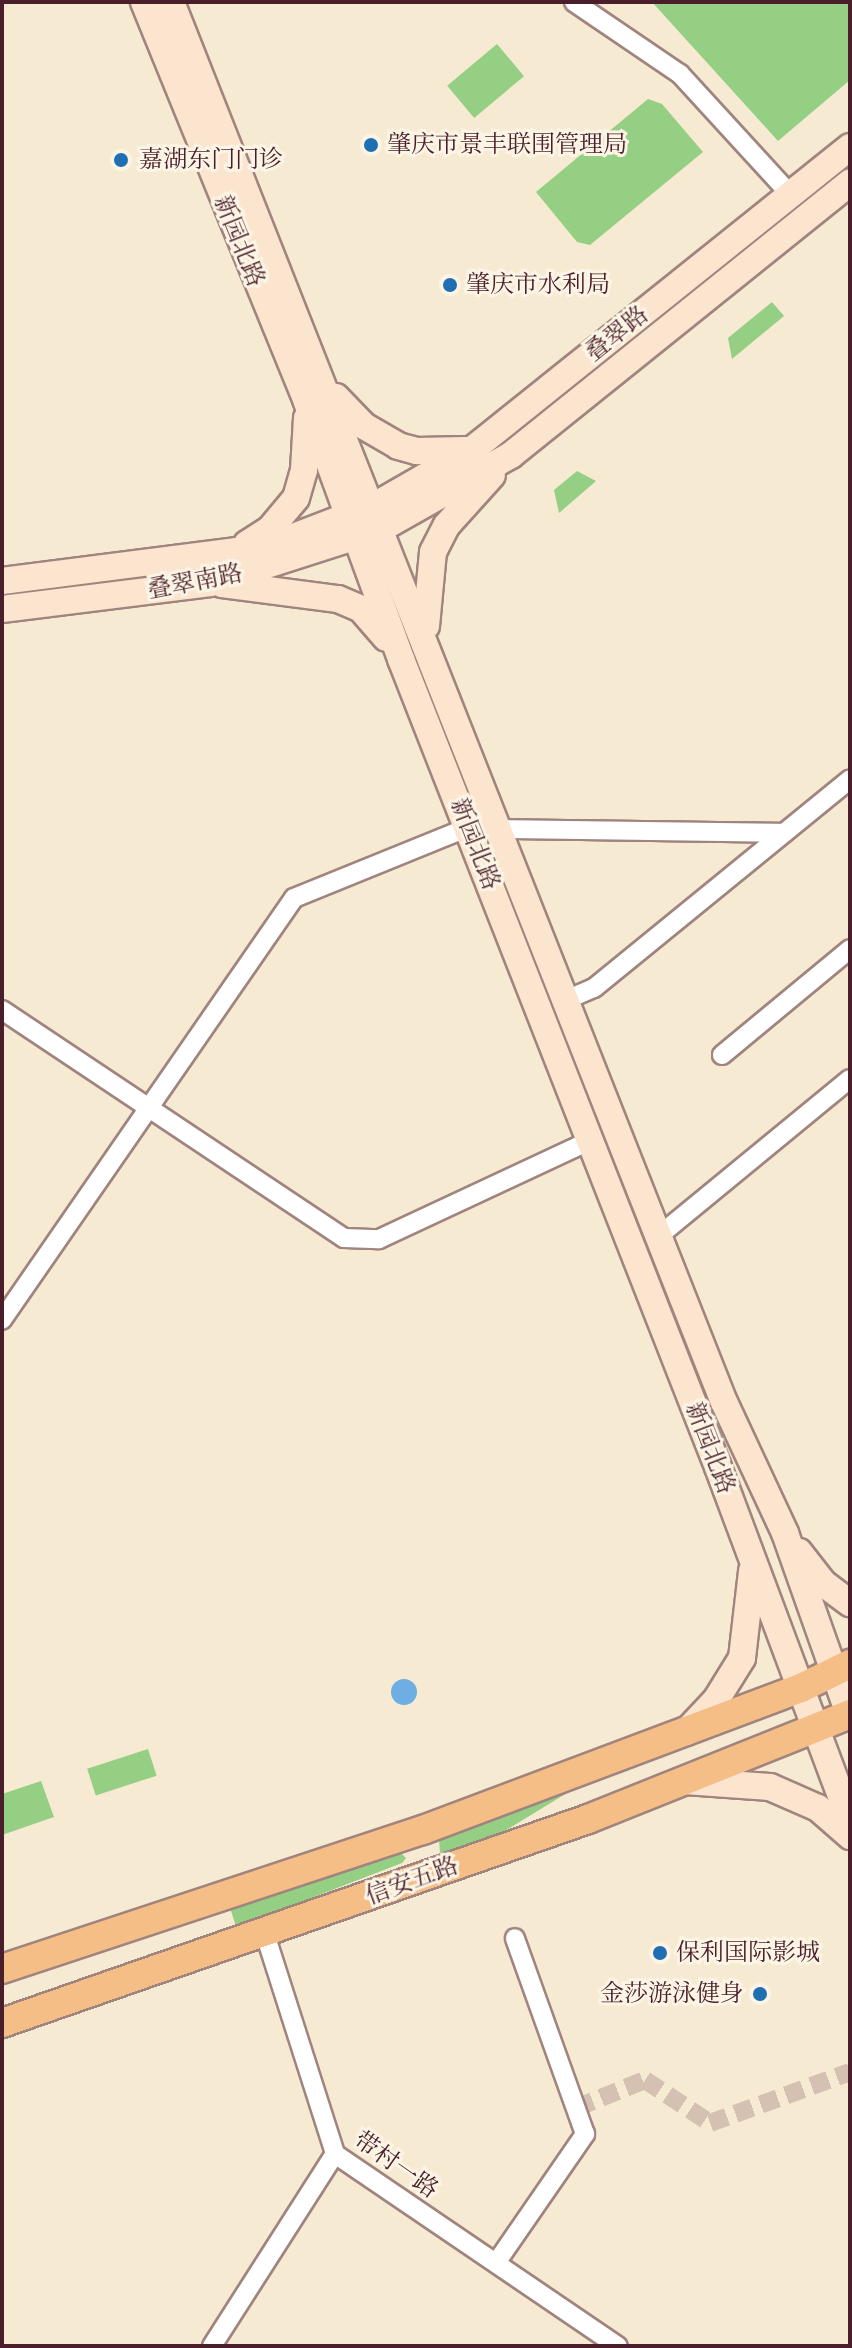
<!DOCTYPE html>
<meta charset="utf-8">
<style>
body{margin:0}
#map{position:relative;width:852px;height:2348px;overflow:hidden;background:#f7ead2;font-family:Cardo,"Noto Serif SC",serif}
div>[style]{position:absolute}
.green>*{inset:0;background:#94cf84;transform-origin:0 0}
.water>*{inset:0;background:#6eaee2}
.round{border-radius:50%}
.street-tunnel>*{height:18px;margin-top:-9px;transform-origin:0;background:repeating-linear-gradient(90deg,#d4c1b1 0 18px,transparent 0 27px)}
.roads{filter:drop-shadow(2px 0 #a0847e) drop-shadow(-2px 0 #a0847e) drop-shadow(0 2px #a0847e) drop-shadow(0 -2px #a0847e)}
.street>*{height:18px;margin:-9px;padding:0 9px;transform-origin:9px;border-radius:9px;background:#fff}
.secondary>*{height:26px;margin:-13px;padding:0 13px;transform-origin:13px;border-radius:13px;background:#fbe5cf}
.primary>*{height:28px;margin:-14px;padding:0 14px;transform-origin:14px;border-radius:14px;background:#f6be87}
.dots>*{width:22px;height:22px;translate:-50% -50%;box-sizing:border-box;border:4px solid #fcf5e5;border-radius:50%}
span{translate:-50% -50%;white-space:nowrap;text-align:center;line-height:1.15;-webkit-text-stroke:6px #fcf5e5;paint-order:stroke}
.poi-label{font-size:24px;color:#4a1f2b}
.left{translate:0 -50%;text-align:left}
.right{translate:-100% -50%;text-align:right}
.street-label{font-size:24px;color:#4a1f2b}
.frame{position:absolute;inset:0;border:4px solid #4a1f2b;pointer-events:none}
</style>
<div id="map">
<div class="green">
<i style="clip-path:polygon(652px 2px,850px 2px,850px 80px,778px 141px)"></i>
<i style="left:497px;top:44px;width:42px;height:65px;rotate:50deg"></i>
<i style="clip-path:polygon(648px 99px,662px 104px,703px 152px,590px 245px,577px 242px,536px 192px)"></i>
<i style="clip-path:polygon(772px 302px,784px 316px,732px 359px,728px 338px)"></i>
<i style="clip-path:polygon(577px 471px,596px 481px,559px 513px,554px 490px)"></i>
<i style="left:148px;top:1749px;width:28px;height:64px;rotate:72deg"></i>
<i style="clip-path:polygon(41px 1781px,54px 1817px,2px 1835px,2px 1794px)"></i>
<i style="clip-path:polygon(567px 1793px,482px 1845px,446px 1858px,440px 1854px,439px 1838px)"></i>
<i style="clip-path:polygon(399px 1851px,406px 1858px,402px 1863px,236px 1927px,230px 1907px)"></i>
</div>
<div class="water">
<i class="round" style="left:391px;top:1679px;width:26px;height:26px"></i>
</div>
<div class="street-tunnel">
<i style="left:576px;top:2108px;width:74px;rotate:-22.1deg"></i>
<i style="left:645px;top:2080px;width:78px;rotate:33.5deg"></i>
<i style="left:710px;top:2123px;width:149px;rotate:-20deg"></i>
</div>
<div class="roads">
<div class="street">
<i style="left:574px;top:2px;width:128px;rotate:34.2deg"></i>
<i style="left:680px;top:74px;width:164px;rotate:47.5deg"></i>
<i style="left:501px;top:829px;width:283px;rotate:0.8deg"></i>
<i style="left:568px;top:999px;width:28px;rotate:-23deg"></i>
<i style="left:594px;top:988px;width:330px;rotate:-39.2deg"></i>
<i style="left:2px;top:1010px;width:411px;rotate:33.7deg"></i>
<i style="left:344px;top:1238px;width:35px;rotate:2deg"></i>
<i style="left:379px;top:1239px;width:232px;rotate:-25deg"></i>
<i style="left:722px;top:1055px;width:166px;rotate:-39.6deg"></i>
<i style="left:661px;top:1234px;width:244px;rotate:-39.4deg"></i>
<i style="left:2px;top:1320px;width:513px;rotate:-55.32deg"></i>
<i style="left:294px;top:898px;width:189px;rotate:-22.1deg"></i>
<i style="left:265px;top:1934px;width:231px;rotate:72.3deg"></i>
<i style="left:335px;top:2154px;width:342px;rotate:34.2deg"></i>
<i style="left:496px;top:2263px;width:157px;rotate:-55.4deg"></i>
<i style="left:585px;top:2134px;width:208px;rotate:-109.7deg"></i>
<i style="left:212px;top:2346px;width:228px;rotate:-57.4deg"></i>
</div>
<div class="secondary">
<i style="left:144px;top:2px;width:432px;rotate:67.8deg"></i>
<i style="left:307px;top:402px;width:274px;rotate:69.9deg"></i>
<i style="left:401px;top:659px;width:868px;rotate:68.58deg"></i>
<i style="left:718px;top:1467px;width:377px;rotate:69.5deg"></i>
<i style="left:171px;top:2px;width:1505px;rotate:68.45deg"></i>
<i style="left:724px;top:1402px;width:145px;rotate:65deg"></i>
<i style="left:785px;top:1533px;width:195px;rotate:70.5deg"></i>
<i style="left:336px;top:397px;width:40px;rotate:46deg"></i>
<i style="left:364px;top:426px;width:39px;rotate:30deg"></i>
<i style="left:398px;top:446px;width:20px;rotate:15deg"></i>
<i style="left:417px;top:451px;width:49px;rotate:-1.2deg"></i>
<i style="left:247px;top:544px;width:27px;rotate:-33deg"></i>
<i style="left:270px;top:529px;width:40px;rotate:-50deg"></i>
<i style="left:296px;top:498px;width:29px;rotate:-74deg"></i>
<i style="left:304px;top:470px;width:52px;rotate:-86.7deg"></i>
<i style="left:2px;top:581px;width:237px;rotate:-7.3deg"></i>
<i style="left:237px;top:551px;width:56px;rotate:-13.5deg"></i>
<i style="left:291px;top:538px;width:89px;rotate:-21.1deg"></i>
<i style="left:374px;top:506px;width:114px;rotate:-29.9deg"></i>
<i style="left:473px;top:449px;width:483px;rotate:-38.7deg"></i>
<i style="left:222px;top:584px;width:117px;rotate:7.4deg"></i>
<i style="left:338px;top:599px;width:25px;rotate:23deg"></i>
<i style="left:361px;top:609px;width:38px;rotate:49deg"></i>
<i style="left:2px;top:609px;width:210px;rotate:-7.1deg"></i>
<i style="left:210px;top:583px;width:181px;rotate:-17.7deg"></i>
<i style="left:382px;top:528px;width:148px;rotate:-29.5deg"></i>
<i style="left:511px;top:455px;width:435px;rotate:-38.8deg"></i>
<i style="left:426px;top:626px;width:74px;rotate:-84.6deg"></i>
<i style="left:433px;top:552px;width:30px;rotate:-63deg"></i>
<i style="left:447px;top:525px;width:67px;rotate:-48deg"></i>
<i style="left:799px;top:1552px;width:39px;rotate:52deg"></i>
<i style="left:823px;top:1583px;width:34px;rotate:37deg"></i>
<i style="left:686px;top:1732px;width:44px;rotate:-46.8deg"></i>
<i style="left:716px;top:1700px;width:49px;rotate:-58.2deg"></i>
<i style="left:742px;top:1658px;width:88px;rotate:-83.4deg"></i>
<i style="left:685px;top:1781px;width:85px;rotate:4deg"></i>
<i style="left:770px;top:1787px;width:52px;rotate:23.6deg"></i>
<i style="left:818px;top:1808px;width:43px;rotate:41.2deg"></i>
</div>
<div class="primary">
<i style="left:2px;top:1969px;width:443px;rotate:-18.3deg"></i>
<i style="left:423px;top:1830px;width:404px;rotate:-20.6deg"></i>
<i style="left:801px;top:1688px;width:55px;rotate:-26.1deg"></i>
<i style="left:2px;top:2023px;width:620px;rotate:-19.19deg"></i>
<i style="left:588px;top:1819px;width:282px;rotate:-21.8deg"></i>
</div>
</div>
<div class="dots">
<i style="left:371px;top:145px;background:#1f6fb2"></i>
<i style="left:121px;top:160px;background:#1f6fb2"></i>
<i style="left:450px;top:285px;background:#1f6fb2"></i>
<i style="left:660px;top:1953px;background:#1f6fb2"></i>
<i style="left:760px;top:1994px;background:#1f6fb2"></i>
</div>
<div class="poi-label">
<span class="left" style="left:387px;top:145px">肇庆市景丰联围管理局</span>
<span class="left" style="left:139px;top:160px">嘉湖东门门诊</span>
<span class="left" style="left:466px;top:285px">肇庆市水利局</span>
<span class="left" style="left:676px;top:1953px">保利国际影城</span>
<span class="right" style="left:744px;top:1994px">金莎游泳健身</span>
</div>
<div class="street-label">
<span style="left:239px;top:241px;rotate:68deg">新园北路</span>
<span style="left:617px;top:334px;rotate:-39deg">叠翠路</span>
<span style="left:195px;top:582px;rotate:-11deg">叠翠南路</span>
<span style="left:475px;top:844px;rotate:69deg">新园北路</span>
<span style="left:710px;top:1448px;rotate:69deg">新园北路</span>
<span style="left:412px;top:1881px;rotate:-20deg">信安五路</span>
<span style="left:396px;top:2165px;rotate:35deg">带村一路</span>
</div>
<div class="frame"></div>
</div>
